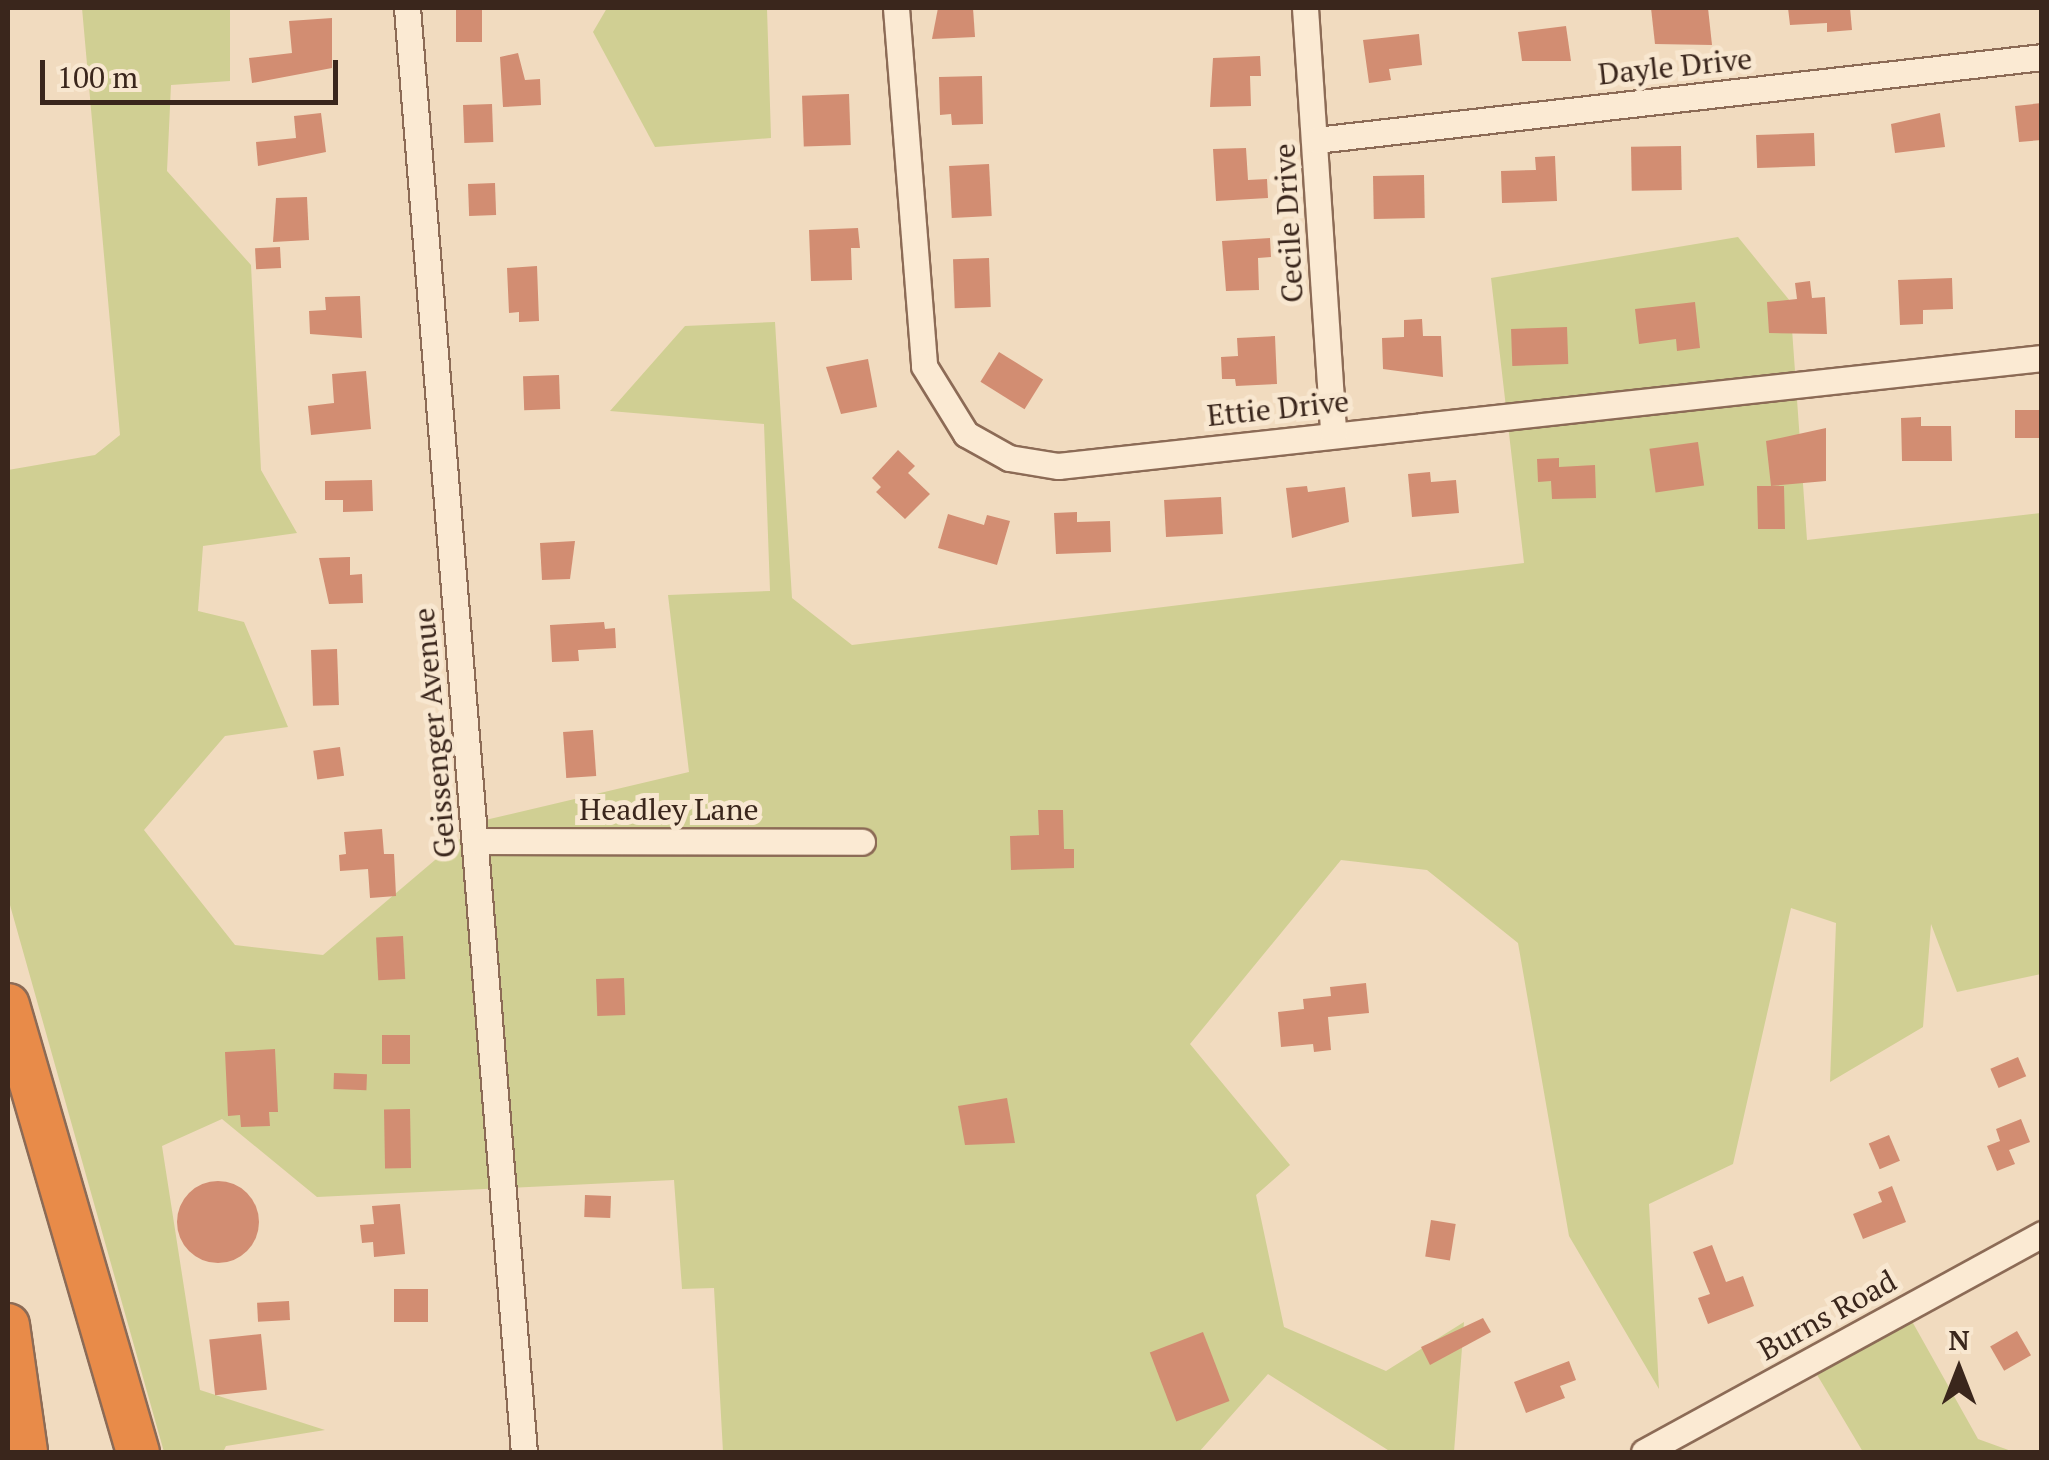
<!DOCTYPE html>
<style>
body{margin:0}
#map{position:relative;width:2049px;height:1460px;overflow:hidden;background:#f1dbbf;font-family:"PT Serif",serif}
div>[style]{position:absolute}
.green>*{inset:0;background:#d0cf93}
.building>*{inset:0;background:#d28d72;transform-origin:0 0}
.round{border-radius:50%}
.roads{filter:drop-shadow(2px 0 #8c6b56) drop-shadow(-2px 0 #8c6b56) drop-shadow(0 2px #8c6b56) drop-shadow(0 -2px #8c6b56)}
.street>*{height:25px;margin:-12.5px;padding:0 12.5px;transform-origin:12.5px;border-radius:12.5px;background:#fbead3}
.highway>*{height:42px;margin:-21px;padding:0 21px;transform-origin:21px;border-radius:21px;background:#e88b49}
span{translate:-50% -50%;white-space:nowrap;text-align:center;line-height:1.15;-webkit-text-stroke:10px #f8e7d0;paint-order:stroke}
.street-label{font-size:30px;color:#3a261c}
.frame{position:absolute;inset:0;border:10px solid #3a261c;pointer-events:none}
.north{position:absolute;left:1909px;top:1320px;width:100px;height:100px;-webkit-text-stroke:8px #f8e7d0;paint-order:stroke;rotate:0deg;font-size:28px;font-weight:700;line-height:40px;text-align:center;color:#3a261c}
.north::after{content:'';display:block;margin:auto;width:35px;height:45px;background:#3a261c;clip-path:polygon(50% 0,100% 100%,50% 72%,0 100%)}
.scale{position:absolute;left:40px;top:60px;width:298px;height:45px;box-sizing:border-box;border:5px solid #3a261c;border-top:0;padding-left:12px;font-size:30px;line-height:35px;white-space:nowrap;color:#3a261c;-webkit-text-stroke:8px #f8e7d0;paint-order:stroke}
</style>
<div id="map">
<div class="green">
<i style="clip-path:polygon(82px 8px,230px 8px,230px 81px,171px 85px,167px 171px,251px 265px,261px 470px,297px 533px,203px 546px,198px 611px,244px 622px,288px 727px,225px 736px,144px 830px,235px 945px,323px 955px,481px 821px,689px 772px,668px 595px,770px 591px,764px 424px,610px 411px,685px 326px,775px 322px,792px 598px,852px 645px,1524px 563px,1491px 278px,1738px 237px,1790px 301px,1807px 540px,2041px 513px,2041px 974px,1957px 992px,1931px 924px,1923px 1027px,1830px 1082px,1836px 923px,1791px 908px,1733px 1164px,1649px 1204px,1659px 1389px,1569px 1236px,1518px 943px,1427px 870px,1341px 860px,1190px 1044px,1290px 1165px,1256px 1195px,1284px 1327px,1386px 1371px,1464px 1322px,1454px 1452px,1391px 1452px,1268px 1374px,1199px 1452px,723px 1452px,714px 1288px,682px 1289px,674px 1180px,317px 1197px,222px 1119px,162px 1146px,200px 1390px,325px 1430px,226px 1446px,223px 1452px,164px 1452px,8px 898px,8px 470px,95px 455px,120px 435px)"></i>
<i style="clip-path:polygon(607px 8px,767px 8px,771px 138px,655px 147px,593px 32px)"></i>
<i style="clip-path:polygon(1904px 1307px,1978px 1439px,2014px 1452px,1863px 1452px,1810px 1363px)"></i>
</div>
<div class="building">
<i style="clip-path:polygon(938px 8px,973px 8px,975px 37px,932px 39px)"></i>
<i style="clip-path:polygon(1651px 8px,1708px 8px,1712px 45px,1655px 44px)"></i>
<i style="clip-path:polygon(1788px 8px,1850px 8px,1852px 30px,1827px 32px,1827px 23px,1790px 25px)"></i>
<i style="left:482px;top:9px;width:33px;height:26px;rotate:90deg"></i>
<i style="clip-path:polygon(332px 18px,332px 68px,252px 83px,249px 58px,292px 53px,289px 21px)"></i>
<i style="clip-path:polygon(1566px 26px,1571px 61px,1522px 61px,1518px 32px)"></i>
<i style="clip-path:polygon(1419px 34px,1422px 65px,1389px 69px,1391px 80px,1369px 83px,1363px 40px)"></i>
<i style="clip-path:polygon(518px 53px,525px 80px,540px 79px,541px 105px,503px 107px,500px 57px)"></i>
<i style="clip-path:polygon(1260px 56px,1261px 76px,1250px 76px,1251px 106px,1210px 107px,1213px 58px)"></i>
<i style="clip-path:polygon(982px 76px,983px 124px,952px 125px,951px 114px,940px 115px,939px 77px)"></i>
<i style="left:849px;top:94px;width:51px;height:47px;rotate:88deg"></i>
<i style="clip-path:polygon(2042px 103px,2042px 140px,2019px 142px,2015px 106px)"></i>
<i style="left:492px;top:104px;width:38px;height:29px;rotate:88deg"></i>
<i style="clip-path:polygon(321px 113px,326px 152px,258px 166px,256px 142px,296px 138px,294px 116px)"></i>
<i style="clip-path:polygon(1940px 113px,1945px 147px,1895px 153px,1891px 124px)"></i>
<i style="left:1814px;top:133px;width:33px;height:58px;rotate:88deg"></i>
<i style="left:1681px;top:146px;width:44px;height:50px;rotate:89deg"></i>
<i style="clip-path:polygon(1246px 148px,1248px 180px,1267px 179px,1268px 198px,1216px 201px,1213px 149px)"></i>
<i style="clip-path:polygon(1555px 156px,1557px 201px,1502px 203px,1501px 171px,1536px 170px,1535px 157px)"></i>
<i style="left:989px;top:164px;width:52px;height:40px;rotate:87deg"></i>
<i style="left:1424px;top:175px;width:43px;height:51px;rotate:89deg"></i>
<i style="left:495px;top:183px;width:32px;height:27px;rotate:88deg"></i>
<i style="clip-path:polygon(307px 197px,309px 240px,273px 242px,276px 198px)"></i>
<i style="clip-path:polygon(858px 228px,860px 248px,851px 248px,852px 280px,811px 281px,809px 230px)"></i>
<i style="clip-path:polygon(1270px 238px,1271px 257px,1258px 258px,1259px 290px,1226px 291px,1222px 241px)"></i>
<i style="left:280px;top:247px;width:21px;height:25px;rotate:87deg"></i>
<i style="left:989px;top:258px;width:49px;height:36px;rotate:88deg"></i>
<i style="clip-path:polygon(537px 266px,539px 321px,519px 322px,519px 312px,509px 313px,507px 268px)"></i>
<i style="clip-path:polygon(1952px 278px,1953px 309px,1923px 310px,1923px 324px,1900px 325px,1898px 280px)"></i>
<i style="clip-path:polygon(1810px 281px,1812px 298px,1825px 297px,1827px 334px,1769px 333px,1767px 302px,1797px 299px,1795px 283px)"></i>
<i style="clip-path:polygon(360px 296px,362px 338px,310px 334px,309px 311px,326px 310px,325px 297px)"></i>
<i style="clip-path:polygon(1695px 302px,1700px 348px,1677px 351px,1676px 339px,1639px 344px,1635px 309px)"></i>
<i style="clip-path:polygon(1422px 319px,1423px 336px,1441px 336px,1443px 377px,1383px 369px,1382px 338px,1404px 337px,1404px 320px)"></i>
<i style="left:1567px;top:327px;width:37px;height:56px;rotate:88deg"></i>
<i style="clip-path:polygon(1275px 336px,1277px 384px,1236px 386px,1235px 379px,1222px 379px,1221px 357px,1238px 356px,1237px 338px)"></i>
<i style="left:999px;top:352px;width:52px;height:35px;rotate:32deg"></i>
<i style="clip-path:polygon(868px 359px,877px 407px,841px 414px,826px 367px)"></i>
<i style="clip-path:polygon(366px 371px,371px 429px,311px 435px,308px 406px,334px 403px,332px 374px)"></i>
<i style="left:559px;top:375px;width:34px;height:36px;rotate:88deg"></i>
<i style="left:2042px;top:410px;width:28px;height:27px;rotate:90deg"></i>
<i style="clip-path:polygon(1921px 417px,1921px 426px,1951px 426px,1952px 461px,1902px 461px,1901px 418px)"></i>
<i style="clip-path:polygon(1826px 428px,1826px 481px,1771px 486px,1784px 486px,1785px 529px,1758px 529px,1757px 486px,1771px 486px,1766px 441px)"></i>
<i style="left:1698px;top:442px;width:44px;height:49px;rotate:82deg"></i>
<i style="clip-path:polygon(898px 450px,915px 466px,908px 473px,930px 494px,905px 519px,876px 492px,881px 487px,872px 478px)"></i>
<i style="clip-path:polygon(1559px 458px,1559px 467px,1595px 465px,1596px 498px,1552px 499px,1551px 481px,1538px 482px,1537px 459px)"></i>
<i style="clip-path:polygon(1430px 472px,1431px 482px,1456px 480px,1459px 513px,1412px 517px,1408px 474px)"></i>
<i style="clip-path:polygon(372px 480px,373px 511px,343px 512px,343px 500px,325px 500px,325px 481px)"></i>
<i style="clip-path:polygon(1307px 486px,1308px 492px,1345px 487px,1349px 522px,1292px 538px,1286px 488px)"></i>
<i style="left:1221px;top:497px;width:37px;height:57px;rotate:87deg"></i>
<i style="clip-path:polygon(1077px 512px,1077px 522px,1110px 521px,1111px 552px,1056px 554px,1054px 513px)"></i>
<i style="clip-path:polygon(948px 514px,984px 525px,987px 515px,1010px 521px,997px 565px,938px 548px)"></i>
<i style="clip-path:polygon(575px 541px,570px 579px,542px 580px,540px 543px)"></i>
<i style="clip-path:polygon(350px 557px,350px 575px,362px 574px,363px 603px,329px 604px,319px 558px)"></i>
<i style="clip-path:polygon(604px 622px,605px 629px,615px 628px,616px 648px,578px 650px,579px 661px,552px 662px,550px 625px)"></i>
<i style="left:337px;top:649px;width:56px;height:26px;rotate:88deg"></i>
<i style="left:593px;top:730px;width:46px;height:30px;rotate:86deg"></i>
<i style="left:340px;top:747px;width:29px;height:27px;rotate:82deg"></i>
<i style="clip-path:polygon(1038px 810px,1063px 810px,1064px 849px,1074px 849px,1074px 868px,1011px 870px,1010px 836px,1039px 835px)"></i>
<i style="clip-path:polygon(382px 829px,384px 854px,394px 854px,396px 896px,370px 898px,368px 869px,340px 871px,339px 855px,346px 854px,344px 832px)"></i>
<i style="left:403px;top:936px;width:43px;height:27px;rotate:87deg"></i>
<i style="left:624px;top:978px;width:37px;height:28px;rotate:88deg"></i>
<i style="clip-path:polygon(1366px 983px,1369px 1013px,1328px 1017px,1331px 1050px,1314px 1052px,1313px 1044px,1281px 1047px,1278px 1012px,1304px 1009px,1303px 999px,1331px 996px,1330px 987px)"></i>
<i style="left:382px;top:1035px;width:28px;height:29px"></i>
<i style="clip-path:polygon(275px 1049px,278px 1112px,269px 1112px,270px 1126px,241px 1127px,240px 1115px,228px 1116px,225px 1052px)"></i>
<i style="left:2018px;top:1057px;width:21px;height:30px;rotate:67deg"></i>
<i style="left:334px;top:1073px;width:33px;height:16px;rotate:2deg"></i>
<i style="clip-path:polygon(1007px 1098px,1015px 1143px,965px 1145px,958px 1106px)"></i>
<i style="left:410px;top:1109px;width:59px;height:26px;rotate:89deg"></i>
<i style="clip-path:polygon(2021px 1119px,2030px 1142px,2009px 1150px,2015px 1164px,1997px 1171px,1987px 1146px,2000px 1141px,1996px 1129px)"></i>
<i style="left:1889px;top:1135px;width:28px;height:22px;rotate:67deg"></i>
<i class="round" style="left:177px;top:1181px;width:82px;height:82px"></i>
<i style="clip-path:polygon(1892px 1186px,1906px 1222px,1863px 1239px,1853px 1214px,1882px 1202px,1878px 1192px)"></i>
<i style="left:585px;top:1195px;width:26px;height:22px;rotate:2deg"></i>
<i style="clip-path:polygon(400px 1204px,405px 1254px,374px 1257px,373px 1242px,362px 1243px,360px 1225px,374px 1224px,372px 1206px)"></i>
<i style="left:1431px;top:1220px;width:25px;height:37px;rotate:9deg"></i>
<i style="clip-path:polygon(1712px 1245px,1726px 1282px,1743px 1276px,1754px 1306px,1708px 1324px,1698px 1298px,1710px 1294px,1693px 1252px)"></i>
<i style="left:394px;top:1289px;width:34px;height:33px"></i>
<i style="left:289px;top:1301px;width:19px;height:32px;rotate:87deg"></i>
<i style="clip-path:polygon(1483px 1318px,1491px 1332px,1430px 1365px,1421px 1347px)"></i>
<i style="left:2017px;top:1331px;width:28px;height:31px;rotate:60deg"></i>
<i style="left:1203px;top:1332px;width:74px;height:57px;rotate:69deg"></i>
<i style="left:261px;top:1334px;width:56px;height:52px;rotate:84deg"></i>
<i style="clip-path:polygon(1569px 1361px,1576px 1380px,1560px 1386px,1565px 1398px,1526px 1413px,1514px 1382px)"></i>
</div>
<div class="roads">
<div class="street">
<i style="left:407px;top:8px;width:1449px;rotate:85.37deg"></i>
<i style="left:896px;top:8px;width:359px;rotate:85.5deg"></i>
<i style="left:924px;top:366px;width:80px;rotate:58.3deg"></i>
<i style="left:966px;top:434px;width:49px;rotate:29.2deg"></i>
<i style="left:1009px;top:458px;width:50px;rotate:9.3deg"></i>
<i style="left:1058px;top:466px;width:990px;rotate:-6.26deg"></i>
<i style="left:1305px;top:8px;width:427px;rotate:86.2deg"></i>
<i style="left:1316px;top:140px;width:731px;rotate:-6.52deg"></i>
<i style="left:476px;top:841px;width:386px;rotate:0.1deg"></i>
<i style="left:1644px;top:1452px;width:454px;rotate:-28.7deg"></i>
</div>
<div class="highway">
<i style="left:8px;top:1005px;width:466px;rotate:73.8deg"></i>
<i style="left:8px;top:1325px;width:128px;rotate:81.9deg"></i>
</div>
</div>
<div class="street-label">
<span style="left:1675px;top:66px;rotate:-6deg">Dayle Drive</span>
<span style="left:1288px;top:223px;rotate:-93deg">Cecile Drive</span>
<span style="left:1278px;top:408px;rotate:-6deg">Ettie Drive</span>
<span style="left:434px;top:733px;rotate:-95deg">Geissenger Avenue</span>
<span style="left:669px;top:809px">Headley Lane</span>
<span style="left:1827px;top:1315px;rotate:-29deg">Burns Road</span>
</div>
<div class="frame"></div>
<div class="north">N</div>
<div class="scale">100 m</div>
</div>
